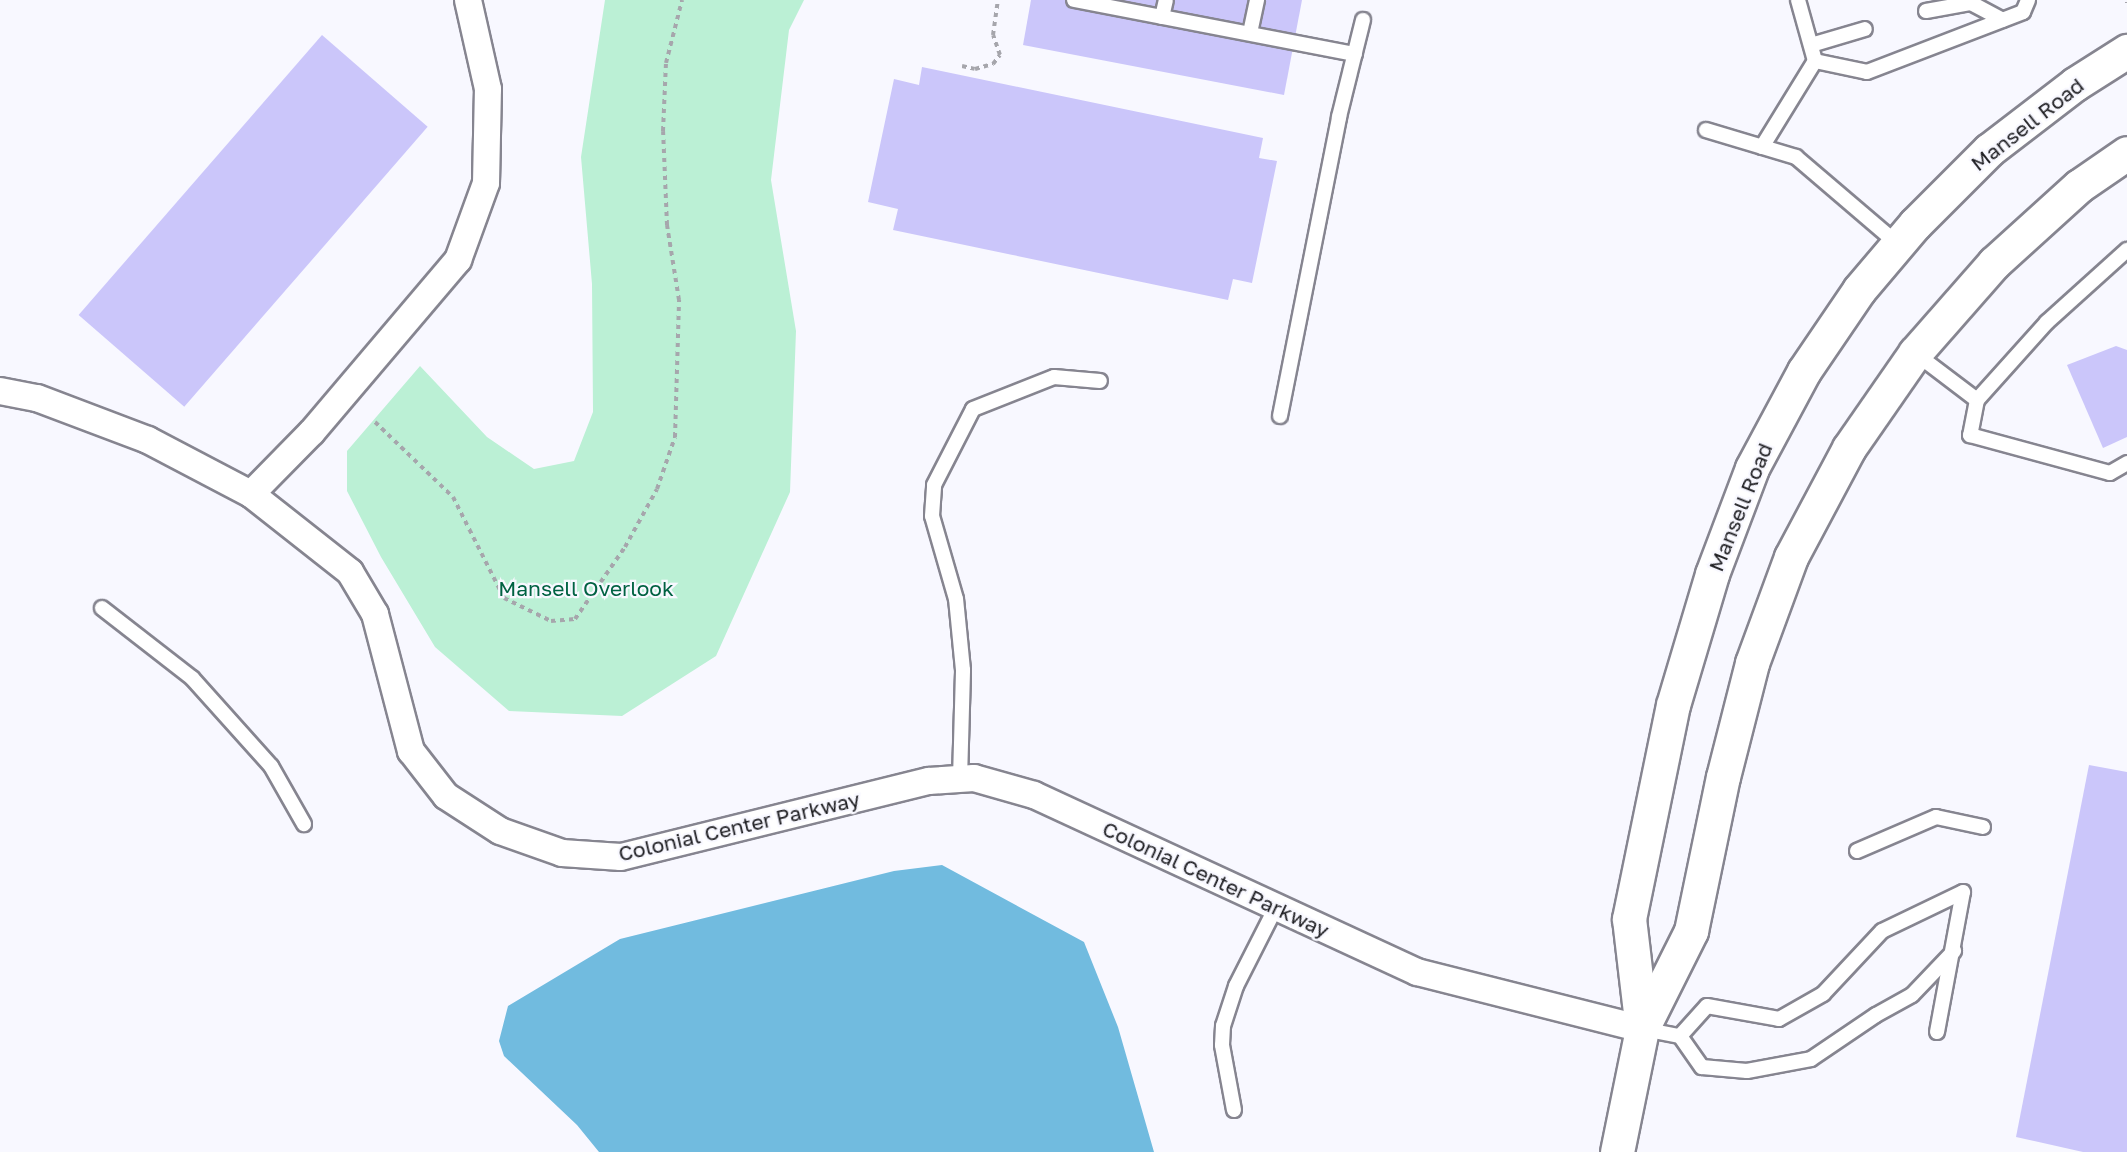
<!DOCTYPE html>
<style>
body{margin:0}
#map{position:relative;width:2127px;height:1152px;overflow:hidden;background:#f8f8ff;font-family:"Golos Text",sans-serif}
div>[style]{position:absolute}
.green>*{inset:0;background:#bbf0d5}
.water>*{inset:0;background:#71bbdf}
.building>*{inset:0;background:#cbc6fa;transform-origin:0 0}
.path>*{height:4px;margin-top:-2px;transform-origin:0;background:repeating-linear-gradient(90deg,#a6a6ac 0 4.5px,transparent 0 9px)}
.roads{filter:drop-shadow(2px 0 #868590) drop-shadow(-2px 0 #868590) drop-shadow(0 2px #868590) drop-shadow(0 -2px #868590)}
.lane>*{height:14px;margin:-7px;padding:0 7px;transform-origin:7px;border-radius:7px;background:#fff}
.street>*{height:26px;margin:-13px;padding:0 13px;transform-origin:13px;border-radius:13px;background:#fff}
.secondary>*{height:33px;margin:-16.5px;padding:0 16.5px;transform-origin:16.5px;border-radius:16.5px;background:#fff}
span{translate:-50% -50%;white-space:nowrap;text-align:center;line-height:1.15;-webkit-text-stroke:4.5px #f8f8ff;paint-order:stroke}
.street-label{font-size:21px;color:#1f1f23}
.park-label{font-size:21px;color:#006242}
</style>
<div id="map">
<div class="green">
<i style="clip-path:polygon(605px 0,804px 0,789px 30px,771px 180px,796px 331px,790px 492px,716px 656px,622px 716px,509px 711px,435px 647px,381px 557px,347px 491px,347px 451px,420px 366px,487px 437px,534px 469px,574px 461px,593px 412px,592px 284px,581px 157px)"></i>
</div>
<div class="water">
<i style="clip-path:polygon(942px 865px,1084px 942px,1118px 1027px,1154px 1152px,599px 1152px,577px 1125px,504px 1056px,499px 1041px,508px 1006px,620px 939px,894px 871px)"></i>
</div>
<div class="building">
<i style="clip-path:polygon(1031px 0,1302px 0,1284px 95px,1023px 45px)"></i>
<i style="left:322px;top:35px;width:140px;height:371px;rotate:41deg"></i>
<i style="clip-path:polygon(922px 67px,1263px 138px,1259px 158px,1277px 161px,1252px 283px,1233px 279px,1228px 300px,893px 230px,898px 209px,868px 202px,894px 79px,919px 85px)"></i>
<i style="clip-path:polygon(2116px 346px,2127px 350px,2127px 437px,2103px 448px,2067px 365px)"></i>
<i style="clip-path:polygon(2089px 765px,2127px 772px,2127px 1152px,2083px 1152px,2016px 1137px)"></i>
</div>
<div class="path">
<i style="left:2127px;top:2px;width:1px;rotate:90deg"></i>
<i style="left:962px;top:66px;width:13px;rotate:13deg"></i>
<i style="left:975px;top:69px;width:19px;rotate:-16deg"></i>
<i style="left:993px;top:64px;width:11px;rotate:-52deg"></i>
<i style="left:1000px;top:55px;width:21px;rotate:-109deg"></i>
<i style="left:993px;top:35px;width:35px;rotate:-82deg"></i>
<i style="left:375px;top:422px;width:108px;rotate:43.9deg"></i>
<i style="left:453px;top:497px;width:113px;rotate:63.2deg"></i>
<i style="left:504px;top:598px;width:52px;rotate:26.1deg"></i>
<i style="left:551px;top:621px;width:24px;rotate:-5deg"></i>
<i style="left:575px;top:619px;width:88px;rotate:-55.2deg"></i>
<i style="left:625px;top:547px;width:66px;rotate:-61.1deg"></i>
<i style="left:657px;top:489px;width:55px;rotate:-70.9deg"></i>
<i style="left:675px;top:437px;width:137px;rotate:-88.3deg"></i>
<i style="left:679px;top:300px;width:76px;rotate:-99.1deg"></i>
<i style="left:667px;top:225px;width:94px;rotate:-92.4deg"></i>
<i style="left:663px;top:131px;width:68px;rotate:-87.5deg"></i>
<i style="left:666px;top:63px;width:65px;rotate:-75.7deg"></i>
</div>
<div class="roads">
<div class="lane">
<i style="left:1074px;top:0;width:286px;rotate:10.9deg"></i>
<i style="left:1798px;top:0;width:63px;rotate:74.4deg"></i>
<i style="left:1926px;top:11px;width:46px;rotate:-10.1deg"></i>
<i style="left:1971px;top:3px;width:36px;rotate:28deg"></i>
<i style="left:1162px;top:17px;width:17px;rotate:-77deg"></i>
<i style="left:1250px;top:33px;width:34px;rotate:-78deg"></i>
<i style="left:1811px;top:45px;width:56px;rotate:-16.5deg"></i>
<i style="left:1706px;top:130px;width:94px;rotate:16.7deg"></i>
<i style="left:1796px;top:157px;width:134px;rotate:40.5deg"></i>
<i style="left:1762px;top:147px;width:101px;rotate:-58.4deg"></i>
<i style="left:1815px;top:61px;width:53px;rotate:11.9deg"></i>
<i style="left:1867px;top:72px;width:167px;rotate:-21deg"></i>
<i style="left:2023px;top:12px;width:13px;rotate:-67deg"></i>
<i style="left:1915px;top:353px;width:78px;rotate:37.2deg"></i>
<i style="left:1977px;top:400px;width:36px;rotate:101deg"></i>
<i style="left:1970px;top:435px;width:145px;rotate:15.2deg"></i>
<i style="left:2110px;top:473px;width:20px;rotate:-30deg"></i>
<i style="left:1977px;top:400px;width:105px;rotate:-48.1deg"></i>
<i style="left:2047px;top:322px;width:108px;rotate:-42deg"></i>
<i style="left:1280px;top:416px;width:305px;rotate:-78.8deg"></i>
<i style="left:1339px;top:117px;width:100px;rotate:-76.1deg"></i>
<i style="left:102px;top:608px;width:114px;rotate:37.9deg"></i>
<i style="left:192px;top:678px;width:118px;rotate:48.1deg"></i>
<i style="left:271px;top:766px;width:67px;rotate:60.4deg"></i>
<i style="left:960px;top:779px;width:109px;rotate:-88.4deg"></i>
<i style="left:963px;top:670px;width:71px;rotate:-95.6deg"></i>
<i style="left:956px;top:599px;width:86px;rotate:-106.1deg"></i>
<i style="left:932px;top:516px;width:31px;rotate:-86deg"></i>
<i style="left:934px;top:485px;width:85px;rotate:-62.8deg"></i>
<i style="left:973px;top:409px;width:87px;rotate:-21.6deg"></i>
<i style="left:1054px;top:377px;width:46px;rotate:5deg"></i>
<i style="left:1857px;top:851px;width:86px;rotate:-23.3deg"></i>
<i style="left:1936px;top:817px;width:48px;rotate:12deg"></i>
<i style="left:1643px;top:1029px;width:38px;rotate:11deg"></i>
<i style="left:1680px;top:1036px;width:38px;rotate:55deg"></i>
<i style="left:1702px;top:1067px;width:45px;rotate:5.1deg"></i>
<i style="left:1747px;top:1071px;width:65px;rotate:-10.6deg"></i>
<i style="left:1811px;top:1059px;width:78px;rotate:-34.1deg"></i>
<i style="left:1876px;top:1015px;width:41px;rotate:-29.1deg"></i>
<i style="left:1912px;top:995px;width:61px;rotate:-46.3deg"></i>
<i style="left:1937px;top:1032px;width:142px;rotate:-79.5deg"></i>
<i style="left:1680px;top:1036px;width:40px;rotate:-48deg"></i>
<i style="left:1707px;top:1006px;width:73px;rotate:10.2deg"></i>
<i style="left:1779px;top:1019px;width:51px;rotate:-29.6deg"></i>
<i style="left:1823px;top:994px;width:86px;rotate:-46.9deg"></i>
<i style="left:1882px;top:931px;width:90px;rotate:-25.7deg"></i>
<i style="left:1234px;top:1110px;width:66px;rotate:-100.5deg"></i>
<i style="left:1222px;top:1045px;width:19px;rotate:-87deg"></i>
<i style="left:1223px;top:1026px;width:42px;rotate:-72deg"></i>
<i style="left:1236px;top:986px;width:89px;rotate:-63.1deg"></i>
</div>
<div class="street">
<i style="left:0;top:391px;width:38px;rotate:11deg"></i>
<i style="left:37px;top:398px;width:119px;rotate:20.7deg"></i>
<i style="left:148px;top:440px;width:116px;rotate:27.7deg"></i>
<i style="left:251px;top:494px;width:126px;rotate:38.2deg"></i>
<i style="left:350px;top:572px;width:49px;rotate:59.2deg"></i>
<i style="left:375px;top:614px;width:142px;rotate:75.3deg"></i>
<i style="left:411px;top:751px;width:57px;rotate:52.1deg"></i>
<i style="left:446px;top:796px;width:64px;rotate:32.9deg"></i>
<i style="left:500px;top:831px;width:66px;rotate:19.5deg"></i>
<i style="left:562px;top:853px;width:59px;rotate:3.9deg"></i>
<i style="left:621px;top:857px;width:317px;rotate:-13.9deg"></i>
<i style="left:929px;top:781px;width:45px;rotate:-3.8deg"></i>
<i style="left:974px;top:778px;width:62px;rotate:15.8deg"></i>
<i style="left:1034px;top:795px;width:422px;rotate:24.8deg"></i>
<i style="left:1417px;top:972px;width:232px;rotate:14.2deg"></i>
<i style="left:251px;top:494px;width:87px;rotate:-45.5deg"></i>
<i style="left:312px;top:432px;width:226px;rotate:-49.7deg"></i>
<i style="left:458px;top:260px;width:82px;rotate:-70deg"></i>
<i style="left:486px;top:183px;width:94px;rotate:-88.8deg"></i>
<i style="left:488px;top:89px;width:91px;rotate:-102.7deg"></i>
</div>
<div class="secondary">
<i style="left:1642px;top:1029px;width:111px;rotate:-96.7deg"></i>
<i style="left:1629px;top:919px;width:218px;rotate:-78.4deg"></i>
<i style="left:1673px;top:705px;width:137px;rotate:-73.4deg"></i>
<i style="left:1712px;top:574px;width:113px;rotate:-69.3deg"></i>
<i style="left:1752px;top:468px;width:110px;rotate:-61.8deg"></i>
<i style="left:1804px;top:371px;width:98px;rotate:-55.8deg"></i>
<i style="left:1859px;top:290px;width:87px;rotate:-49.7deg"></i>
<i style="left:1915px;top:224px;width:105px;rotate:-45deg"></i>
<i style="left:1989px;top:150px;width:108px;rotate:-37.5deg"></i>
<i style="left:2075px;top:84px;width:62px;rotate:-32.4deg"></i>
<i style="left:1617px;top:1152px;width:126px;rotate:-78.5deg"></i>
<i style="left:1642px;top:1029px;width:110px;rotate:-63.4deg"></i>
<i style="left:1691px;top:931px;width:157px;rotate:-78.3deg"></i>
<i style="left:1723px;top:777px;width:118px;rotate:-75.7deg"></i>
<i style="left:1752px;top:663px;width:113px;rotate:-69.8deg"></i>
<i style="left:1791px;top:557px;width:123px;rotate:-62deg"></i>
<i style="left:1849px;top:448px;width:116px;rotate:-55.2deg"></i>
<i style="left:1915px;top:353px;width:120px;rotate:-48.7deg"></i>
<i style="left:1994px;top:263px;width:115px;rotate:-42.2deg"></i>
<i style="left:2079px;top:186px;width:58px;rotate:-34.5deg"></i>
</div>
</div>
<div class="street-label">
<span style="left:2027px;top:124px;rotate:-38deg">Mansell Road</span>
<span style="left:1740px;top:507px;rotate:-68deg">Mansell Road</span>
<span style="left:739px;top:826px;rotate:-13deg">Colonial Center Parkway</span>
<span style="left:1216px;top:879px;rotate:25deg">Colonial Center Parkway</span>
</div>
<div class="park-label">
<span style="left:586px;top:588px">Mansell Overlook</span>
</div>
</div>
